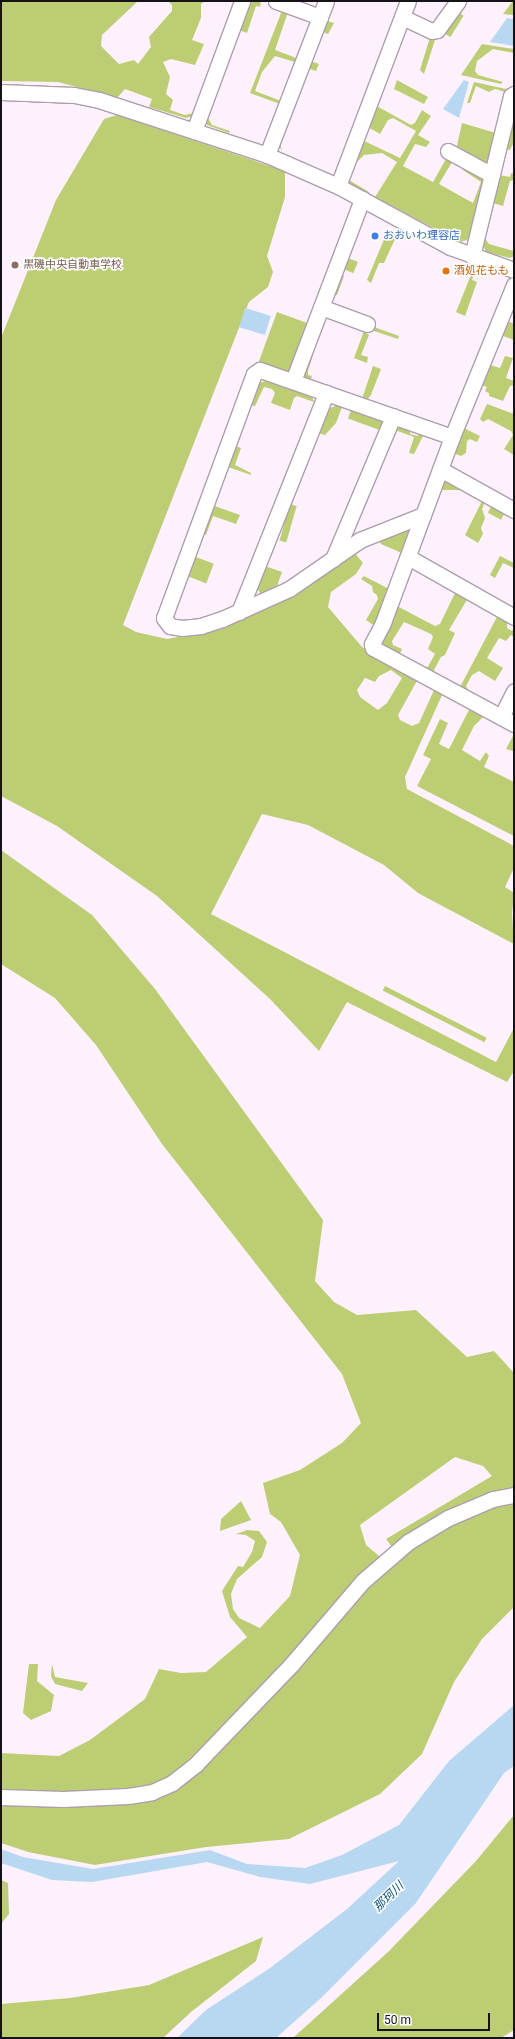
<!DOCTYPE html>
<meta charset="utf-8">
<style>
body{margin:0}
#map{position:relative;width:515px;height:2039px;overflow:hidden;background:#fdf1fd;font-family:Roboto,"Noto Sans JP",sans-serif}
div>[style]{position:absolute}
.green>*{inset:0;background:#bccd74;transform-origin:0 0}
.water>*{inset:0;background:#b8d8f1;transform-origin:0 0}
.roads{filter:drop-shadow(1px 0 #ac9eab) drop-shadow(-1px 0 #ac9eab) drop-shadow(0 1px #ac9eab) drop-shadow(0 -1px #ac9eab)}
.minor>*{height:15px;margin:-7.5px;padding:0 7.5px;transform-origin:7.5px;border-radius:7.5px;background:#fff}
.dots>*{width:11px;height:11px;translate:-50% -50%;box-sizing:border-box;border:2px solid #fff;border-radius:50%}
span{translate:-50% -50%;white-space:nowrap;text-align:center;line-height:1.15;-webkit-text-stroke:3px #fff;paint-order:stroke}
.shop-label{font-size:11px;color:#366cbe}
.left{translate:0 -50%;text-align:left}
.education-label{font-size:11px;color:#785e54}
.food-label{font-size:11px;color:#c56008}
.water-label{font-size:12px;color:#0c4f77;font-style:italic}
.frame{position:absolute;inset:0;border:2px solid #171217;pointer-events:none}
.scale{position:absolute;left:377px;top:2013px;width:113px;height:18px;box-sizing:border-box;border:2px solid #171217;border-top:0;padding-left:5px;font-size:12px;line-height:14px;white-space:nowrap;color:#171217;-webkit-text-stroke:3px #fff;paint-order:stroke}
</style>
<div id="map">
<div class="green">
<i style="clip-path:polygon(1px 1px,138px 1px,102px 35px,101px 46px,119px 64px,134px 60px,138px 64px,151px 47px,149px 37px,172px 11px,172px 5px,168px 1px,205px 1px,201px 4px,201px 18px,192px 40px,204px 44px,195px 65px,171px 59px,163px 62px,170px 77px,166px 94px,173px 100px,170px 110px,185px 115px,193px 113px,205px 79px,208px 80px,195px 115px,186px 118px,149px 107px,152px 99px,125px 89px,117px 98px,58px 82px,1px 81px)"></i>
<i style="clip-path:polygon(250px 1px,261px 1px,260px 7px,256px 6px,247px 33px,239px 30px)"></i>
<i style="clip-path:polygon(513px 1px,514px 15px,503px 14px)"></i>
<i style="clip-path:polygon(283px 8px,288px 10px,287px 15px,275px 50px,299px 59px,298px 63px,275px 56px,262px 72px,255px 91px,281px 101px,280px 104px,250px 93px)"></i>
<i style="left:456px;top:11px;width:9px;height:25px;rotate:32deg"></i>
<i style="clip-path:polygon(324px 20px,334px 23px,328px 34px,322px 32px)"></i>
<i style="clip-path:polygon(430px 37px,435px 40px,424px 74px,420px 70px)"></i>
<i style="clip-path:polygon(482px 44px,514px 49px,514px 53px,493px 49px,477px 61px,475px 71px,478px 75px,503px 82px,501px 84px,461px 75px)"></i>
<i style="clip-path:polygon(311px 61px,319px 64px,316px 71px,310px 69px,297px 94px,280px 142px,282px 151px,277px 142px,295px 92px,302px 82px)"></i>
<i style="clip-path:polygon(397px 80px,428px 97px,424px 104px,394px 89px)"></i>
<i style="clip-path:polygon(474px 82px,506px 89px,505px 92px,495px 89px,489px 92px,476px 86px,470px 103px,467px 103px)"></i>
<i style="clip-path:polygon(373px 104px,411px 125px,415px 123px,422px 110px,431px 116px,418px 135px,430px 142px,426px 147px,415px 144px,403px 166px,433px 182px,446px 159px,452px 162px,439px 184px,473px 203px,481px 182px,463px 170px,465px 166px,482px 176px,484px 181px,470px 236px,467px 240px,460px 242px,375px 197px,397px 162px,382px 153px,364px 155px,355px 164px,348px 177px,349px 180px,369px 192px,369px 194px,345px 180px,360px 139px,400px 158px,416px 131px,393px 118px,388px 120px,380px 134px,366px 126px)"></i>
<i style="clip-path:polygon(206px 110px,210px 112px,208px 118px,212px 125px,230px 131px,229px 133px,207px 125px,203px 119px)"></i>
<i style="clip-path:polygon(evenodd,117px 115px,285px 171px,285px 197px,267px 256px,273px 272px,268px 287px,249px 302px,123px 625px,136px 632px,167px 639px,205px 632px,354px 552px,363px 563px,356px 574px,331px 592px,328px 607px,362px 647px,418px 679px,398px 715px,400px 720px,412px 726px,419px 723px,435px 688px,443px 693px,405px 777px,407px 789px,514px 846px,514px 868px,505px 887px,514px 893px,512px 913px,514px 944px,418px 893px,384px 865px,308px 825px,262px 814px,211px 914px,496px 1062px,514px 1028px,514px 1071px,507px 1082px,347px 1002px,319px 1051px,270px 999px,157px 896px,57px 826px,1px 796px,1px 338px,56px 200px,104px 119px,117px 115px,391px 670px,402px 678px,387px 703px,378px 710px,360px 697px,357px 690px,365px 678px,375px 682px,379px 676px,391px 670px)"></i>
<i style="clip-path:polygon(462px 123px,496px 133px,489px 161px,483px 165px,456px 150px)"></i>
<i style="clip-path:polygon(511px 128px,514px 129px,514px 142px,510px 150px,506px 149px)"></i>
<i style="clip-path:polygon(511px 173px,514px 174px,514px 180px,510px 181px,503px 206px,493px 203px,499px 175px,510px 177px)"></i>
<i style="clip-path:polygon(388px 230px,397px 235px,384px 263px,379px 263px,371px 283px,367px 280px)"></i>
<i style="clip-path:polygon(484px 237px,489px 244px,514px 251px,514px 256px,510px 258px,486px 252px,483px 245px)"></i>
<i style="left:346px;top:257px;width:13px;height:12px;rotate:23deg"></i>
<i style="clip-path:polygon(473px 270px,475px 271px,472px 280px,477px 282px,465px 316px,456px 312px)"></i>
<i style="clip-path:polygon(341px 274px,344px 276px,337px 295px,333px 294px)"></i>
<i style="clip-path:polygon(277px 312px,307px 323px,290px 370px,285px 373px,258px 364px)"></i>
<i style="clip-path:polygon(505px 320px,514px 324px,514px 340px,503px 336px,501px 331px)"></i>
<i style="clip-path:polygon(374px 327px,399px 336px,398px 339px,374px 331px)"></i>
<i style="clip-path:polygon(364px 331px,369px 335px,361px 355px,368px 357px,367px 363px,354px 358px)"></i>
<i style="clip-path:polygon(308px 353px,313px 355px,308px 371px,308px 375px,312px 376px,310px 381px,303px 378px,301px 374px)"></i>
<i style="clip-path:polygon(505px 356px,513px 358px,506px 378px,514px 381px,514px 385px,510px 386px,503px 401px,489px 396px,489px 393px,485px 391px,487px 387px,479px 384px,487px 364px,500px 368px)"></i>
<i style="clip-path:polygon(373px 366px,381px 369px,371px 395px,366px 401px,362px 399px)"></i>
<i style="clip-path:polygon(265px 381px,312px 396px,314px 402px,297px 396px,294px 398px,290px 410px,271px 403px,275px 393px,272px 389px,264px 387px,255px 406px,249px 405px,257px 384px)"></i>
<i style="clip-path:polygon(487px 404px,514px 414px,514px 455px,504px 449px,513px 435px,511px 431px,488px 419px,483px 422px,480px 419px)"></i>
<i style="clip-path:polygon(337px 405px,342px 407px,336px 423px,325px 435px,318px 433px,326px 410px)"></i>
<i style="left:351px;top:410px;width:35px;height:9px;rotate:20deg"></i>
<i style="clip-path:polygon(394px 425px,411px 429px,410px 434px,418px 436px,420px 432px,440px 439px,443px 443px,423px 436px,414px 454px,409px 453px,414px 437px,392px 429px)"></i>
<i style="clip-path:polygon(464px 428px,480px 436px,477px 442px,470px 439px,467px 441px,466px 453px,461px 456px,453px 453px)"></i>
<i style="clip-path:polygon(236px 446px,241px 448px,235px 465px,251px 473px,251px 475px,228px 467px)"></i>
<i style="clip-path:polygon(448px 480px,486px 499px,482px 509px,485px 518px,481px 528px,483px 534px,478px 543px,465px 535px,482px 501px,461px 490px,439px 490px,442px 481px)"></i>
<i style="left:493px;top:503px;width:15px;height:11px;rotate:28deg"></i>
<i style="left:290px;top:504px;width:7px;height:38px;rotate:16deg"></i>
<i style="clip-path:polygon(212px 505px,240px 515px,236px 524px,213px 516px,206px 535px,202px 533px)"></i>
<i style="clip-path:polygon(413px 525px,404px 554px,381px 544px,378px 537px)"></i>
<i style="clip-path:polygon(500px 556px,514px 563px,514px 568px,503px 563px,495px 578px,490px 575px)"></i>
<i style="left:196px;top:557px;width:19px;height:21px;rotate:21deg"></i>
<i style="clip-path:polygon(265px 566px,282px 572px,276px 589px,261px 595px,256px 586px)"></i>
<i style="clip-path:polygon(364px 576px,389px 589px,375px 626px,366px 620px,378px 599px,377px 595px,373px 592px,372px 586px,361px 579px)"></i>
<i style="clip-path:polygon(456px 591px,468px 598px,449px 630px,455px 633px,445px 655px,441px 657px,434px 670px,435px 675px,426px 670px,435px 654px,428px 649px,433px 637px,431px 634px,404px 622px,392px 641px,393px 645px,402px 649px,399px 656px,380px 647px,378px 641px,395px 605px,435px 626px,440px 624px)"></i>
<i style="clip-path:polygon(498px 615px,507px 620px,507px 628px,512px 631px,514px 628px,514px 637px,511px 635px,506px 641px,499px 638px,487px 658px,503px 668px,495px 681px,479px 671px,472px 675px,466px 686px,469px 692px,459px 689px)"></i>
<i style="clip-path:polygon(470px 708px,485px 715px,474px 726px,462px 750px,480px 761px,486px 752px,489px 756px,484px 767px,514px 782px,514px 836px,417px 786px,431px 759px,423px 755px,440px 719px,448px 723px,439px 744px,449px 749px)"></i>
<i style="clip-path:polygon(514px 734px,514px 750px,513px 751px,506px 749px)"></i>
<i style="clip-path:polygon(1px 850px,92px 915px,155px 989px,323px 1220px,315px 1281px,334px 1302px,357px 1315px,416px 1310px,467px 1357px,494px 1351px,514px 1373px,514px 1607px,482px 1639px,454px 1682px,422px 1754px,380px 1794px,289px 1839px,206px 1847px,95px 1865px,28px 1852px,1px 1843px,1px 1805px,81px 1806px,150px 1799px,295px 1670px,368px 1589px,395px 1565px,395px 1551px,386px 1539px,492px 1476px,483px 1466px,455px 1457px,360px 1525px,366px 1545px,384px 1560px,287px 1663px,170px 1778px,147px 1789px,87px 1795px,1px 1791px,1px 1753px,59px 1756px,90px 1740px,145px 1699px,159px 1669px,181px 1673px,206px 1672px,247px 1637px,230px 1617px,222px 1591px,238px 1566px,243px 1567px,252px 1552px,255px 1541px,246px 1535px,236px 1534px,247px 1530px,259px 1531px,267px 1542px,262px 1557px,237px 1579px,231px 1594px,233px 1609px,239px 1618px,260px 1628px,290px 1596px,300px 1555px,281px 1522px,270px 1514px,263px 1483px,300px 1470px,342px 1443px,361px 1423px,342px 1374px,162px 1144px,96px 1045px,55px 998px,1px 964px)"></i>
<i style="left:385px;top:986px;width:114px;height:5px;rotate:27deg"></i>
<i style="clip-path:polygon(241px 1501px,251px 1520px,220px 1531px,221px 1519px)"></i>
<i style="clip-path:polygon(29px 1664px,38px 1664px,37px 1681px,54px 1695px,51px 1711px,31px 1720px,23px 1713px)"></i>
<i style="clip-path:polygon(52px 1664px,55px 1677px,88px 1683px,82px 1691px,55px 1684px,51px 1676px)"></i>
<i style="clip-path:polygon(514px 1815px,514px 2030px,501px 2038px,293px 2038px,389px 1951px,476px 1861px)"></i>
<i style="clip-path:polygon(1px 1880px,8px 1883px,9px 1914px,1px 1924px)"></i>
<i style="clip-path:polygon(263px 1937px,256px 1961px,191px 2012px,163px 2038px,1px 2038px,1px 2004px,70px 1998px,149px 1985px)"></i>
</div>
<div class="water">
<i style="clip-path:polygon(507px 18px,514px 19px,514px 46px,490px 42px)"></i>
<i style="clip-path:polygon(464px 80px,469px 82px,459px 118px,443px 109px)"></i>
<i style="left:245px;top:308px;width:27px;height:20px;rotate:17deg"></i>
<i style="clip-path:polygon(514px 1705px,514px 1766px,504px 1773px,416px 1903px,321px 1998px,276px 2038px,177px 2038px,206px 2010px,270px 1968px,347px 1909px,399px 1861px,310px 1884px,260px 1877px,207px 1862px,92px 1882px,52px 1880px,1px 1863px,1px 1849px,23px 1857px,93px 1869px,210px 1850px,247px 1864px,305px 1868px,342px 1855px,399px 1825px,449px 1761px)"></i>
</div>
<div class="roads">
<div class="minor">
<i style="left:276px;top:1px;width:47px;rotate:20deg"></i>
<i style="left:402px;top:17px;width:33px;rotate:25deg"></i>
<i style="left:432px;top:31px;width:5px;rotate:-11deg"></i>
<i style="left:437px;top:30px;width:36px;rotate:-54deg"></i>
<i style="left:1px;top:92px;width:73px;rotate:2.4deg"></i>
<i style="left:74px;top:95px;width:25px;rotate:11deg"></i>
<i style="left:99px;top:100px;width:177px;rotate:18.1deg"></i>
<i style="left:267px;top:155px;width:77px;rotate:23.6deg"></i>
<i style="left:338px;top:186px;width:128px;rotate:28.6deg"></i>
<i style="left:450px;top:247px;width:68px;rotate:19.8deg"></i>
<i style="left:194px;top:131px;width:139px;rotate:-69.7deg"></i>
<i style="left:448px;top:151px;width:50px;rotate:28.6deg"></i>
<i style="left:267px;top:155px;width:165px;rotate:-69deg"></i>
<i style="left:338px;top:186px;width:198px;rotate:-69.3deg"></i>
<i style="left:472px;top:256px;width:165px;rotate:-76.3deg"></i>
<i style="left:511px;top:96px;width:4px;rotate:-34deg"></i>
<i style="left:514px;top:285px;width:164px;rotate:112.2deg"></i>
<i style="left:452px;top:437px;width:198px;rotate:110.4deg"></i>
<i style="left:383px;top:623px;width:24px;rotate:118deg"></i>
<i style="left:372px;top:644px;width:4px;rotate:76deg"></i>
<i style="left:373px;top:648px;width:160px;rotate:28.3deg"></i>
<i style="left:321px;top:307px;width:49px;rotate:20.3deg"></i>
<i style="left:293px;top:381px;width:195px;rotate:-69.2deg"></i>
<i style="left:440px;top:469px;width:85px;rotate:29deg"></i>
<i style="left:423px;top:515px;width:68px;rotate:158.4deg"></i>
<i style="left:360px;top:540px;width:86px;rotate:145.4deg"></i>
<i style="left:289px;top:589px;width:73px;rotate:155.9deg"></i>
<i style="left:222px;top:619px;width:22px;rotate:162deg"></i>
<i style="left:201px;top:626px;width:19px;rotate:174deg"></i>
<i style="left:182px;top:628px;width:12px;rotate:-171deg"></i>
<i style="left:170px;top:626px;width:10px;rotate:-127deg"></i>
<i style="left:164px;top:618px;width:260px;rotate:-69.8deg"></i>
<i style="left:254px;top:374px;width:7px;rotate:-34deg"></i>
<i style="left:260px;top:370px;width:203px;rotate:19.2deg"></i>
<i style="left:408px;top:557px;width:122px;rotate:29.5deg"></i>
<i style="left:333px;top:559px;width:155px;rotate:-67.2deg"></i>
<i style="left:239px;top:612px;width:236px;rotate:-68.3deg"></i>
<i style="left:501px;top:717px;width:29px;rotate:-63deg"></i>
<i style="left:1px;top:1797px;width:62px;rotate:1.8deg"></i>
<i style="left:63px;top:1799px;width:65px;rotate:-2.6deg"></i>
<i style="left:128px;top:1796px;width:24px;rotate:-9deg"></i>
<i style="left:152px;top:1792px;width:22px;rotate:-24deg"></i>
<i style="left:172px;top:1783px;width:31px;rotate:-38deg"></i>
<i style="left:196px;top:1764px;width:137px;rotate:-46.2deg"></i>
<i style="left:291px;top:1665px;width:111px;rotate:-49.4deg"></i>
<i style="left:363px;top:1581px;width:60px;rotate:-40.9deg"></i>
<i style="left:408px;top:1542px;width:47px;rotate:-31deg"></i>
<i style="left:448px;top:1518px;width:49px;rotate:-22.9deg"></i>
<i style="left:493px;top:1499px;width:21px;rotate:-11deg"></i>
</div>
</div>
<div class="dots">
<i style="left:375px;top:236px;background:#3f7fe0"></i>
<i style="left:15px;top:265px;background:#8d6e63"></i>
<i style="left:446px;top:271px;background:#e8710a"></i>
</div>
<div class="shop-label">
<span class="left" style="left:383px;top:236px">おおいわ理容店</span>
</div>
<div class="education-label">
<span class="left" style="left:23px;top:265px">黒磯中央自動車学校</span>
</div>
<div class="food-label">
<span class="left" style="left:454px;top:271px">酒処花もも</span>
</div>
<div class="water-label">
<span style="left:389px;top:1897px;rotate:-44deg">那珂川</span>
</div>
<div class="frame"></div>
<div class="scale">50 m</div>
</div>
